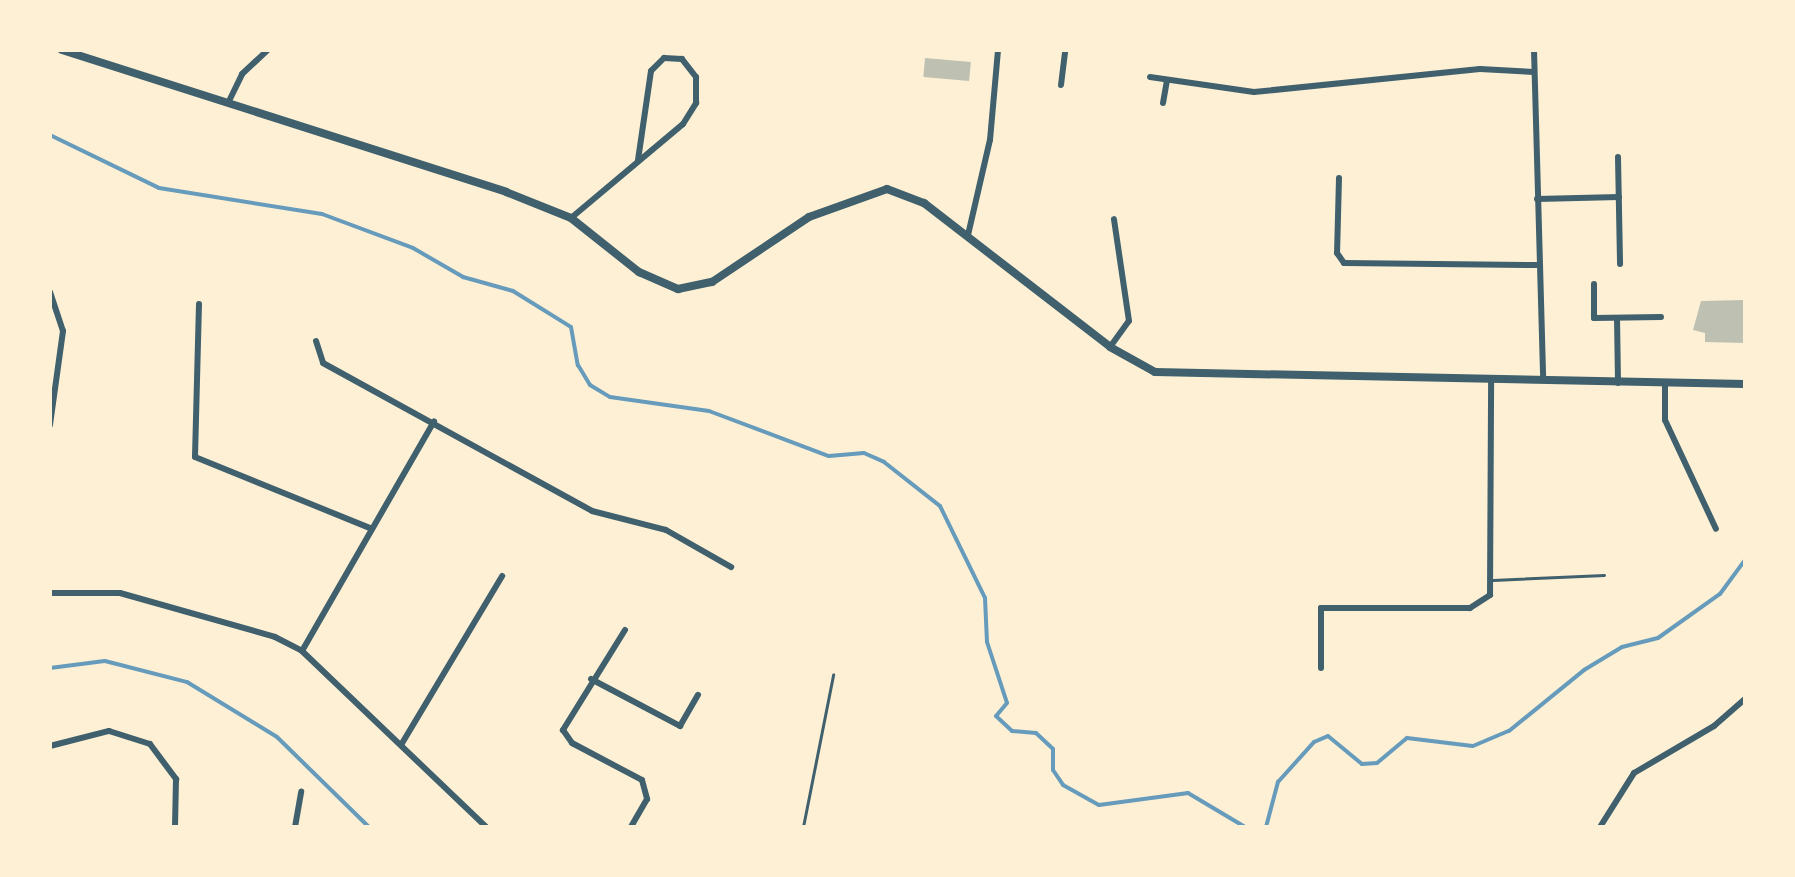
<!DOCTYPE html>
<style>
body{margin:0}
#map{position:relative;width:1795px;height:877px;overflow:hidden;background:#fdf0d5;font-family:Overpass,sans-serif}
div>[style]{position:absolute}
.stream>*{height:4px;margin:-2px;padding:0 2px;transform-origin:2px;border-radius:2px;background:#669bbc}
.building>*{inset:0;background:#bec0b2;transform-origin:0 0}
.service>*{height:2.5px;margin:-1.25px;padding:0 1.25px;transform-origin:1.25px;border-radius:1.25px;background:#3f606c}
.minor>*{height:6px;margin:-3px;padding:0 3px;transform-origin:3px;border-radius:3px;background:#3f606c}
.tertiary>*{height:8px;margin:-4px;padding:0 4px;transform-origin:4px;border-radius:4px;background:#3f606c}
span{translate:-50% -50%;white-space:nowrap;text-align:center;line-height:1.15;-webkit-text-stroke:9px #fdf0d5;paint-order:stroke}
.frame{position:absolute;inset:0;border:52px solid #fdf0d5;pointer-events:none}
</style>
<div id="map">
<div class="stream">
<i style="left:50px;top:135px;width:121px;rotate:25.9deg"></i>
<i style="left:159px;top:188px;width:165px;rotate:9.1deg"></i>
<i style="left:322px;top:214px;width:97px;rotate:20.5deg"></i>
<i style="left:413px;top:248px;width:58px;rotate:30.1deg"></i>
<i style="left:463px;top:277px;width:52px;rotate:15.6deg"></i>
<i style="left:513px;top:291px;width:68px;rotate:31.8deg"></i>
<i style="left:571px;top:327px;width:39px;rotate:80deg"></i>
<i style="left:578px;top:365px;width:23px;rotate:59deg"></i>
<i style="left:590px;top:385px;width:23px;rotate:31deg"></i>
<i style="left:610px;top:397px;width:100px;rotate:8deg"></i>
<i style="left:709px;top:411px;width:128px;rotate:20.6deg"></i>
<i style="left:829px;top:456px;width:35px;rotate:-5deg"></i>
<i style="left:864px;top:453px;width:22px;rotate:24deg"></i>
<i style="left:884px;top:462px;width:71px;rotate:38.2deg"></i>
<i style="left:940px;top:506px;width:102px;rotate:63.9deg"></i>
<i style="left:985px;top:598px;width:44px;rotate:87.4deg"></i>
<i style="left:987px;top:642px;width:64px;rotate:71.8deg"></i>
<i style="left:1007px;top:703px;width:17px;rotate:130deg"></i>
<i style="left:996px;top:716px;width:22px;rotate:43deg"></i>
<i style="left:1012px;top:731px;width:24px;rotate:5deg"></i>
<i style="left:1036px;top:733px;width:23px;rotate:43deg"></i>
<i style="left:1053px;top:749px;width:21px;rotate:90deg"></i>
<i style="left:1053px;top:770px;width:18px;rotate:56deg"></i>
<i style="left:1063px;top:785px;width:41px;rotate:29.1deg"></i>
<i style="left:1099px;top:805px;width:90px;rotate:-7.7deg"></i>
<i style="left:1188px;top:793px;width:66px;rotate:30.8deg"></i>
<i style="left:50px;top:668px;width:55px;rotate:-7.3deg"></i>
<i style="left:105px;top:661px;width:85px;rotate:14.4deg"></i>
<i style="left:187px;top:682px;width:105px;rotate:31.4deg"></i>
<i style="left:277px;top:737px;width:129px;rotate:44.4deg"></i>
<i style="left:1266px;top:827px;width:47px;rotate:-75.1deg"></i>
<i style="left:1278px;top:782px;width:54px;rotate:-48deg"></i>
<i style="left:1314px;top:742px;width:15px;rotate:-23deg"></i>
<i style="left:1328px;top:736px;width:44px;rotate:39.5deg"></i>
<i style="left:1362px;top:764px;width:15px;rotate:-4deg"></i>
<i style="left:1377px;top:763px;width:39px;rotate:-40deg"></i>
<i style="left:1407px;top:738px;width:66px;rotate:6.9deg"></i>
<i style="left:1473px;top:746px;width:39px;rotate:-23deg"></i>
<i style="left:1509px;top:731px;width:97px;rotate:-39.1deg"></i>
<i style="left:1584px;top:670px;width:44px;rotate:-31.2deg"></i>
<i style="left:1622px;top:647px;width:37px;rotate:-14deg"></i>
<i style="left:1658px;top:638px;width:76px;rotate:-35.4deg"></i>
<i style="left:1720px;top:594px;width:42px;rotate:-53.7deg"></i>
</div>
<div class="building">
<i style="left:925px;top:58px;width:46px;height:19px;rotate:5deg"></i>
<i style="clip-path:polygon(1745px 300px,1745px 343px,1705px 342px,1705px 333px,1693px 330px,1701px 301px)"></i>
</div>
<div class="service">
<i style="left:1493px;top:580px;width:111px;rotate:-2.6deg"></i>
<i style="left:803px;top:827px;width:155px;rotate:-78.8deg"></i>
</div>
<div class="minor">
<i style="left:1534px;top:50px;width:330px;rotate:88.4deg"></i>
<i style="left:1150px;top:77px;width:105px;rotate:8.2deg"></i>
<i style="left:1254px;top:92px;width:227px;rotate:-5.8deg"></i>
<i style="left:1480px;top:69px;width:54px;rotate:3.2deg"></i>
<i style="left:1061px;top:85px;width:35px;rotate:-83deg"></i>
<i style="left:230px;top:99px;width:28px;rotate:-64deg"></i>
<i style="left:242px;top:74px;width:35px;rotate:-43deg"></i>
<i style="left:1163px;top:103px;width:23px;rotate:-80deg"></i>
<i style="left:1618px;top:157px;width:107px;rotate:88.9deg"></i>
<i style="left:1339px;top:178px;width:75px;rotate:91.5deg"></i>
<i style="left:1337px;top:253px;width:12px;rotate:55deg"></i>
<i style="left:1344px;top:263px;width:192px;rotate:0.6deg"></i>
<i style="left:1537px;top:199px;width:82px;rotate:-1.4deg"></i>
<i style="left:571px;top:218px;width:146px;rotate:-40deg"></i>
<i style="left:683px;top:124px;width:25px;rotate:-58deg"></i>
<i style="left:696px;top:103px;width:26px;rotate:-90deg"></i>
<i style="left:696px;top:77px;width:23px;rotate:-128deg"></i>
<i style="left:682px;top:59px;width:18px;rotate:-177deg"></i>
<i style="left:664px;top:58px;width:18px;rotate:135deg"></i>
<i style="left:651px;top:71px;width:90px;rotate:98.3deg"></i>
<i style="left:968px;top:235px;width:98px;rotate:-77deg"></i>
<i style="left:990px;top:140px;width:90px;rotate:-84.9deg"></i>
<i style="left:1594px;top:284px;width:34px;rotate:90deg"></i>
<i style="left:1594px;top:318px;width:67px;rotate:-0.9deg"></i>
<i style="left:50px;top:292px;width:41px;rotate:71.6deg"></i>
<i style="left:63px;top:331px;width:95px;rotate:97.9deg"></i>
<i style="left:199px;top:304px;width:153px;rotate:91.5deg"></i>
<i style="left:195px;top:457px;width:191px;rotate:22.1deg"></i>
<i style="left:1617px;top:318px;width:65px;rotate:89.1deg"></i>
<i style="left:316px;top:341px;width:23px;rotate:72deg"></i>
<i style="left:323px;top:363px;width:307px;rotate:28.8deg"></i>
<i style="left:592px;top:511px;width:76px;rotate:14.4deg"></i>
<i style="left:666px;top:530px;width:75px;rotate:29.6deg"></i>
<i style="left:1110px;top:347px;width:32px;rotate:-54deg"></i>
<i style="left:1129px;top:321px;width:103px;rotate:-98.4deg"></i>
<i style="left:1665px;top:384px;width:36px;rotate:90deg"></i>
<i style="left:1665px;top:420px;width:120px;rotate:64.9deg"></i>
<i style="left:50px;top:593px;width:70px"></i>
<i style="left:120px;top:593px;width:161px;rotate:15.8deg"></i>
<i style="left:275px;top:637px;width:30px;rotate:27deg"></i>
<i style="left:302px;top:651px;width:255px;rotate:43.7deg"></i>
<i style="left:625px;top:630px;width:118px;rotate:121.8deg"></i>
<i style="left:563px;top:730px;width:16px;rotate:55deg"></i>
<i style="left:572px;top:743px;width:79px;rotate:27.9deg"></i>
<i style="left:642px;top:780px;width:20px;rotate:75deg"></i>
<i style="left:647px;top:799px;width:32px;rotate:120deg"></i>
<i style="left:302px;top:651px;width:265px;rotate:-60.1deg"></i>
<i style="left:1321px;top:668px;width:60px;rotate:-90deg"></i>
<i style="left:1321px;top:608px;width:149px"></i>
<i style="left:1470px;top:608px;width:24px;rotate:-33deg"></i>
<i style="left:1490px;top:595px;width:216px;rotate:-89.7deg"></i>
<i style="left:591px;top:679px;width:101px;rotate:27.8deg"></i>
<i style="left:680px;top:726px;width:36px;rotate:-60deg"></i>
<i style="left:401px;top:745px;width:197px;rotate:-59.1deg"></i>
<i style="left:50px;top:746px;width:61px;rotate:-14.3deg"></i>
<i style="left:109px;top:731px;width:43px;rotate:17.6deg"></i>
<i style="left:150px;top:744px;width:44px;rotate:53.4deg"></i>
<i style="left:176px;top:779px;width:48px;rotate:91.2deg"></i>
<i style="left:295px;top:827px;width:36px;rotate:-80deg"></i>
<i style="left:1600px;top:827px;width:64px;rotate:-57.8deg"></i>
<i style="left:1634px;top:773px;width:93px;rotate:-30.4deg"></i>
<i style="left:1714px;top:726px;width:41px;rotate:-41.1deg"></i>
</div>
<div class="tertiary">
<i style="left:62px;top:50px;width:466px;rotate:17.7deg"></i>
<i style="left:506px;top:192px;width:70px;rotate:21.8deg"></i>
<i style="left:571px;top:218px;width:87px;rotate:38.5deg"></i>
<i style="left:639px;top:272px;width:43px;rotate:23.6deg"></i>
<i style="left:678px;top:289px;width:35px;rotate:-12deg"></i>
<i style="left:712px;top:282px;width:117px;rotate:-33.8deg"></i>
<i style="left:809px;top:217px;width:83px;rotate:-19.7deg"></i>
<i style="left:887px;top:189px;width:40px;rotate:21deg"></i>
<i style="left:924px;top:203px;width:235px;rotate:37.7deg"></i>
<i style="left:1110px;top:347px;width:51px;rotate:29.1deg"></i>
<i style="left:1155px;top:372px;width:590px;rotate:1.17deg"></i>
</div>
<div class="frame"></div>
</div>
